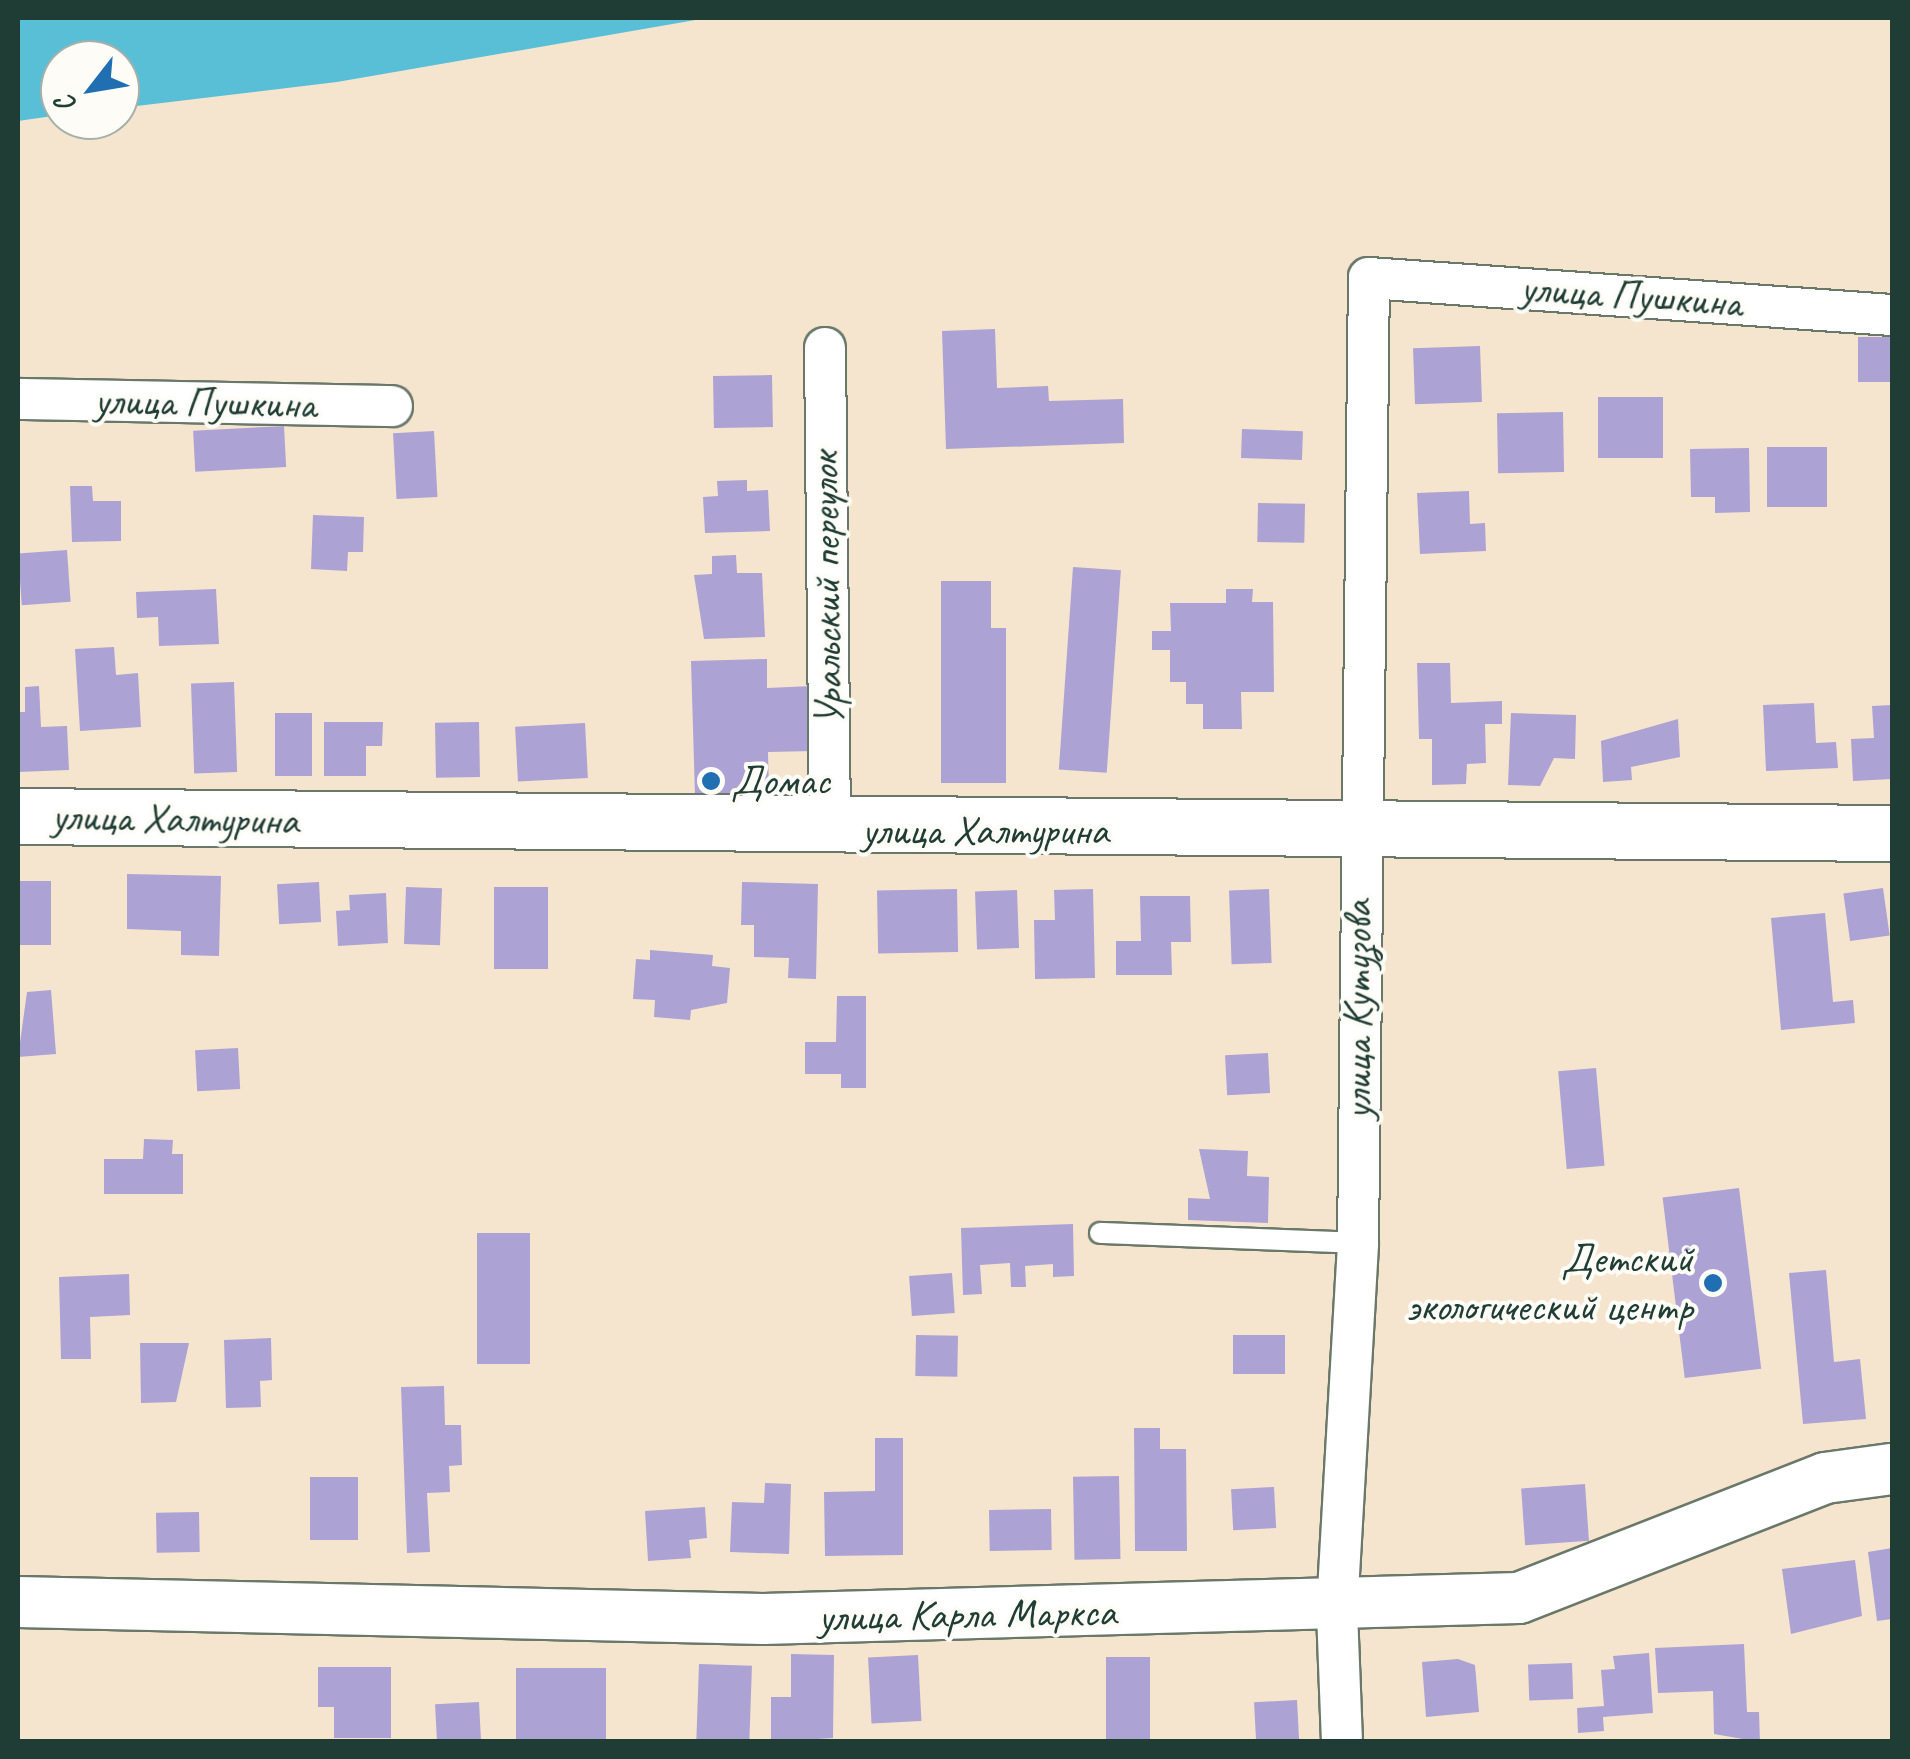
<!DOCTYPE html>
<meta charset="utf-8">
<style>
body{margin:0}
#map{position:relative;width:1910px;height:1759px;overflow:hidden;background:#f6e5ce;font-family:Caveat,sans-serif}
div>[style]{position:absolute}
.water>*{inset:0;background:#59bfd7}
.building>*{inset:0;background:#aca2d4;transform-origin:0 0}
.roads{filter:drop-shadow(2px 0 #6a786a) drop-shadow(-2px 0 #6a786a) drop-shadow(0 2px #6a786a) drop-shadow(0 -2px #6a786a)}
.service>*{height:20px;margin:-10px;padding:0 10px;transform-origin:10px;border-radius:10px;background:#fff}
.minor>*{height:40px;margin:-20px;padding:0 20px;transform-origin:20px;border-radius:20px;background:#fff}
.tertiary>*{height:50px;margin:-25px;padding:0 25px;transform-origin:25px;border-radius:25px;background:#fff}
.primary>*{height:55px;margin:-27.5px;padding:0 27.5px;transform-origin:27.5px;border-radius:27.5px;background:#fff}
.dots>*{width:28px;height:28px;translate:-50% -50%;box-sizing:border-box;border:5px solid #fdfcf7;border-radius:50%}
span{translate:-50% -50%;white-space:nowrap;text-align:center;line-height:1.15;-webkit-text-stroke:8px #fdfcf7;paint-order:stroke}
.street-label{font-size:42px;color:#1f3d34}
.poi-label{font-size:42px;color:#1f3d34}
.left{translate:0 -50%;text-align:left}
.right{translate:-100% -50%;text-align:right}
.frame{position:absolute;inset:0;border:20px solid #1f3d34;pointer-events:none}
.north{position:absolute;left:40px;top:40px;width:100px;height:100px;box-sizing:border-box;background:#fdfcf7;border:2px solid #a4b0a9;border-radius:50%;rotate:239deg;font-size:28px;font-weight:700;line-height:40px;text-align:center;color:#1f3d34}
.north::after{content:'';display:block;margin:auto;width:35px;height:45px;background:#1f6fb2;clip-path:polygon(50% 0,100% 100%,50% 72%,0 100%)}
</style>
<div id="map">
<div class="water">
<i style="clip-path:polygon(18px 18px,707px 18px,337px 82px,120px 108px,120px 60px,60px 60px,60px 115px,18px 121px)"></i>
</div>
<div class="building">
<i style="clip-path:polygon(995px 329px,997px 388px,1048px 386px,1049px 401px,1123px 399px,1124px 443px,946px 449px,942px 331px)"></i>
<i style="left:1892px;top:337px;width:45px;height:34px;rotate:90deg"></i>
<i style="left:1480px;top:346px;width:56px;height:67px;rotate:88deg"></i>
<i style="left:772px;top:375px;width:52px;height:59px;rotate:89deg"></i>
<i style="left:1598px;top:397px;width:65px;height:61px"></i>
<i style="left:1563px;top:412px;width:60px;height:66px;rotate:89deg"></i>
<i style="left:284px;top:426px;width:41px;height:91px;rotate:87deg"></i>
<i style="left:1242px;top:429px;width:61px;height:29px;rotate:2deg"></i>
<i style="left:434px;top:431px;width:66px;height:41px;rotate:87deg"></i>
<i style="left:1767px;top:447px;width:60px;height:60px"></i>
<i style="clip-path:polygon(1749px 448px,1750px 512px,1715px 513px,1715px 497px,1691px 497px,1690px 449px)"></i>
<i style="clip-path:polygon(747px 480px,747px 491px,768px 490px,770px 531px,705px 533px,703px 497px,718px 496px,717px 481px)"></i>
<i style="clip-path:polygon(70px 486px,92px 486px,93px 501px,121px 501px,121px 541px,72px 542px)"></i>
<i style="clip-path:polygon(1469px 491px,1470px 524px,1485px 523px,1486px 551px,1420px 554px,1417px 493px)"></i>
<i style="left:1258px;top:503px;width:47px;height:39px;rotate:1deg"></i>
<i style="clip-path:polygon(313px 515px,364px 517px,363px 552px,348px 552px,347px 571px,311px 569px)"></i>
<i style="left:67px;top:550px;width:52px;height:49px;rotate:86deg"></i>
<i style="clip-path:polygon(736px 555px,737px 573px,762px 573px,765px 637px,704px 639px,694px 575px,712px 574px,712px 556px)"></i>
<i style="left:1073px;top:567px;width:48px;height:203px;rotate:4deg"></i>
<i style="clip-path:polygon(941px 581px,991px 581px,991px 628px,1006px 628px,1006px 783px,941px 783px)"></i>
<i style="clip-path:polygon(216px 589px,219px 644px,159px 646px,158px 617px,137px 618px,136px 592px)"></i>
<i style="clip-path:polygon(1226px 589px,1253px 589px,1252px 602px,1273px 602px,1274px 692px,1241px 692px,1242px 729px,1203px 729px,1203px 704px,1186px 704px,1186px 682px,1170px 682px,1170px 650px,1152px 650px,1152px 631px,1171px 631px,1170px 603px,1226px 603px)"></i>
<i style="clip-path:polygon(114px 647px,116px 675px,138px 673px,141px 727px,80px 731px,75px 649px)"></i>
<i style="clip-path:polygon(767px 659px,767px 688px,812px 686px,814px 751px,768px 752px,769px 793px,695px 796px,691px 661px)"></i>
<i style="clip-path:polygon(1417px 663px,1450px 663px,1451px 703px,1502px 701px,1502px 724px,1485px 724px,1486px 763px,1467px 764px,1466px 784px,1432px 785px,1432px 739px,1419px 739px)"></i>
<i style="left:234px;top:682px;width:90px;height:43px;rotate:88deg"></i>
<i style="clip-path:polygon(39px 686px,41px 727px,67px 726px,69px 770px,18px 772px,18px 712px,25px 712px,25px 687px)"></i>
<i style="clip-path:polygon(1814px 703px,1816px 743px,1836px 742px,1838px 768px,1766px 771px,1763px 705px)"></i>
<i style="clip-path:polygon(1892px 705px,1892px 779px,1853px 781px,1851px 739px,1874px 738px,1872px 706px)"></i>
<i style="left:275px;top:713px;width:37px;height:63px"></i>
<i style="clip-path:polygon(1511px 713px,1576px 715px,1575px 759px,1554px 758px,1540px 786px,1508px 785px)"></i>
<i style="clip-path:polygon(1678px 719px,1680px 757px,1631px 767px,1632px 780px,1603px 782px,1601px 741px)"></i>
<i style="clip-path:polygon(324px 722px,383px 722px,382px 746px,366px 746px,366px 776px,324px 776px)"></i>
<i style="left:479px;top:722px;width:55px;height:44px;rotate:89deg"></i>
<i style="left:585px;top:723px;width:55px;height:70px;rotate:87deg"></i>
<i style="clip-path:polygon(127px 874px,221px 876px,219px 956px,181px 955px,181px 931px,127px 929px)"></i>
<i style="left:18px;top:881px;width:33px;height:64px"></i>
<i style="left:319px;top:882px;width:40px;height:42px;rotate:87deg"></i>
<i style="clip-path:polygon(742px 882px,818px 884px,816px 979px,788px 978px,789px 958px,754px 957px,754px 925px,741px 925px)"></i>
<i style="left:406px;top:887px;width:36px;height:57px;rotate:2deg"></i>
<i style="left:494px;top:887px;width:54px;height:82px"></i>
<i style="left:1883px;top:888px;width:48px;height:40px;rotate:82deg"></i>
<i style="left:957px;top:889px;width:63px;height:80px;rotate:89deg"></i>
<i style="clip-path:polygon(1093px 889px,1095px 978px,1035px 979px,1034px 920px,1055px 920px,1054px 890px)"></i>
<i style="left:1269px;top:889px;width:74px;height:40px;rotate:88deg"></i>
<i style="left:1017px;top:890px;width:58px;height:42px;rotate:88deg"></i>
<i style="clip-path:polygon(386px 893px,388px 943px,338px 946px,336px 911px,350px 910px,349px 895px)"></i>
<i style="clip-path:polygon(1140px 896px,1190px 896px,1191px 942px,1171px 942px,1172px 975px,1116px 975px,1116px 941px,1141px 941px)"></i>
<i style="clip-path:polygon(1825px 913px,1833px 1002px,1853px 1000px,1855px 1023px,1781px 1030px,1771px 918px)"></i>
<i style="clip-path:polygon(650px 950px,713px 955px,712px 966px,730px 968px,727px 1003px,691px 1010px,690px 1020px,654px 1017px,655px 1000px,633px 999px,636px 959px,650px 960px)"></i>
<i style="clip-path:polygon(51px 990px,56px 1054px,18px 1057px,27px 992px)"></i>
<i style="clip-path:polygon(837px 996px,866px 996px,866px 1088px,841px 1088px,841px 1074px,805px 1074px,805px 1042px,836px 1042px)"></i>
<i style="left:238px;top:1048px;width:41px;height:43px;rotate:87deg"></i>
<i style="left:1268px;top:1053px;width:40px;height:43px;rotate:87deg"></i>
<i style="left:1596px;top:1068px;width:98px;height:38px;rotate:85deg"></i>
<i style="clip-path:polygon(144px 1139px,173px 1140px,172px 1154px,183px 1154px,183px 1194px,104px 1194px,104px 1159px,143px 1159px)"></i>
<i style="clip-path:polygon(1199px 1149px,1248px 1151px,1247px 1176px,1269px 1177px,1268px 1223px,1188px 1220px,1188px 1198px,1210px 1199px)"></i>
<i style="left:1739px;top:1188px;width:182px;height:77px;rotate:83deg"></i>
<i style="clip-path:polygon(1073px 1224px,1074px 1276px,1053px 1277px,1053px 1264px,1025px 1266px,1026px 1287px,1011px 1287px,1010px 1263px,980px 1265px,982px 1294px,963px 1295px,961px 1228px)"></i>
<i style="left:477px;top:1233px;width:53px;height:131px"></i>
<i style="clip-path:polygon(1826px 1270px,1834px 1362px,1860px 1359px,1866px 1419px,1803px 1424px,1789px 1273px)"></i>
<i style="left:952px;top:1273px;width:40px;height:43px;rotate:86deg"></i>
<i style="clip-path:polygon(129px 1274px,130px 1315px,90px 1317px,91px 1359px,61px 1359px,59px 1277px)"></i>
<i style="left:916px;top:1335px;width:42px;height:41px;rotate:1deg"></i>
<i style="left:1233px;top:1335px;width:52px;height:39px"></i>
<i style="clip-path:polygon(271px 1338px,272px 1380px,260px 1381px,261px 1407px,226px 1408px,224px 1340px)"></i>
<i style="clip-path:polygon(140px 1343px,189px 1343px,176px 1402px,141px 1403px)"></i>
<i style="clip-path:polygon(444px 1386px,445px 1425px,461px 1425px,462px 1465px,449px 1466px,450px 1492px,427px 1493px,430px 1552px,407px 1553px,401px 1387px)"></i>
<i style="clip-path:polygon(1134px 1428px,1160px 1428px,1160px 1449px,1186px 1449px,1187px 1551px,1135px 1551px)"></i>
<i style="clip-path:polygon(875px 1438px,903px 1438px,903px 1555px,825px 1556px,824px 1492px,875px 1491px)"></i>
<i style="left:1119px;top:1476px;width:83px;height:46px;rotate:89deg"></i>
<i style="left:310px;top:1477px;width:48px;height:63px"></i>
<i style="clip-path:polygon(765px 1483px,791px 1484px,789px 1554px,730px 1552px,732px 1502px,764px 1503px)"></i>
<i style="left:1585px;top:1484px;width:57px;height:64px;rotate:86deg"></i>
<i style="left:1274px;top:1487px;width:41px;height:43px;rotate:87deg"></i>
<i style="clip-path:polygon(705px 1507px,707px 1538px,689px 1540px,691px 1558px,648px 1561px,645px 1511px)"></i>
<i style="left:1051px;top:1509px;width:41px;height:62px;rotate:89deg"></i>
<i style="left:199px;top:1512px;width:40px;height:43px;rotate:89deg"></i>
<i style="clip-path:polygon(1892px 1548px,1892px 1619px,1877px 1621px,1868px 1552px)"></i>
<i style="clip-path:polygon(1855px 1560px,1862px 1616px,1791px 1634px,1782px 1569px)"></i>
<i style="clip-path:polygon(1744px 1644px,1747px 1712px,1759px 1712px,1760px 1742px,1714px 1734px,1713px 1691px,1658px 1693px,1655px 1648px)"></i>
<i style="clip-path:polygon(1649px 1653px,1653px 1713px,1603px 1717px,1604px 1731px,1578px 1733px,1577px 1708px,1604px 1706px,1601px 1670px,1615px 1669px,1613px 1656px)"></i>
<i style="clip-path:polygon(791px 1654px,834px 1655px,833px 1738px,771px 1742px,771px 1697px,791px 1697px)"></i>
<i style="left:918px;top:1655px;width:66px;height:50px;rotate:87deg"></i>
<i style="left:1106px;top:1657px;width:44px;height:85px"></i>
<i style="clip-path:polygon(1458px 1659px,1475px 1665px,1479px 1712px,1426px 1717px,1422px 1662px)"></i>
<i style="left:1572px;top:1663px;width:36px;height:44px;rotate:88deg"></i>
<i style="left:699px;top:1664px;width:53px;height:75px;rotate:2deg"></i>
<i style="clip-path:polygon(318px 1667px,391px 1667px,391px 1738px,334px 1738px,334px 1707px,318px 1707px)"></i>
<i style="left:516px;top:1668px;width:90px;height:74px"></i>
<i style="left:1297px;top:1700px;width:41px;height:43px;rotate:87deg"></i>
<i style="left:479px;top:1702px;width:40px;height:44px;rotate:87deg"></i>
</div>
<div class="roads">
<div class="service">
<i style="left:1100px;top:1233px;width:258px;rotate:2.2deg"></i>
</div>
<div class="minor">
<i style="left:825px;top:348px;width:482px;rotate:89.4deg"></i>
<i style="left:18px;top:399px;width:374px;rotate:1.1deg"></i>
<i style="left:1342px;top:1742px;width:133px;rotate:-92.2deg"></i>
<i style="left:1337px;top:1609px;width:367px;rotate:-86.7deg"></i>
<i style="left:1358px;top:1243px;width:965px;rotate:-89.35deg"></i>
<i style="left:1369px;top:278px;width:524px;rotate:4.05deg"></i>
</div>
<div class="tertiary">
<i style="left:18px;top:1602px;width:745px;rotate:1.31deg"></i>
<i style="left:763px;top:1619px;width:756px;rotate:-1.59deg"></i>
<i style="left:1519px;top:1598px;width:329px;rotate:-21.4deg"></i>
<i style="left:1825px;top:1478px;width:68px;rotate:-7.7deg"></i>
</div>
<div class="primary">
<i style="left:18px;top:816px;width:1874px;rotate:0.52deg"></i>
</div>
</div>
<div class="dots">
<i style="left:711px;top:781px;background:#1f6fb2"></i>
<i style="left:1713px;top:1283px;background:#1f6fb2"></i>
</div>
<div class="street-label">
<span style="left:1631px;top:296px;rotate:4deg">улица Пушкина</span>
<span style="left:205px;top:403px;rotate:1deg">улица Пушкина</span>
<span style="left:827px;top:589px;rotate:-91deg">Уральский переулок</span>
<span style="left:175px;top:819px;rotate:1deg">улица Халтурина</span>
<span style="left:985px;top:831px">улица Халтурина</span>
<span style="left:1358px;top:1010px;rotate:-90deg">улица Кутузова</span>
<span style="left:967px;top:1615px;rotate:-1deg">улица Карла Маркса</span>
</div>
<div class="poi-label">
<span class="left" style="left:731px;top:781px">Домас</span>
<span class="right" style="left:1693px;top:1283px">Детский<br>экологический центр</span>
</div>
<div class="frame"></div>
<div class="north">С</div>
</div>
